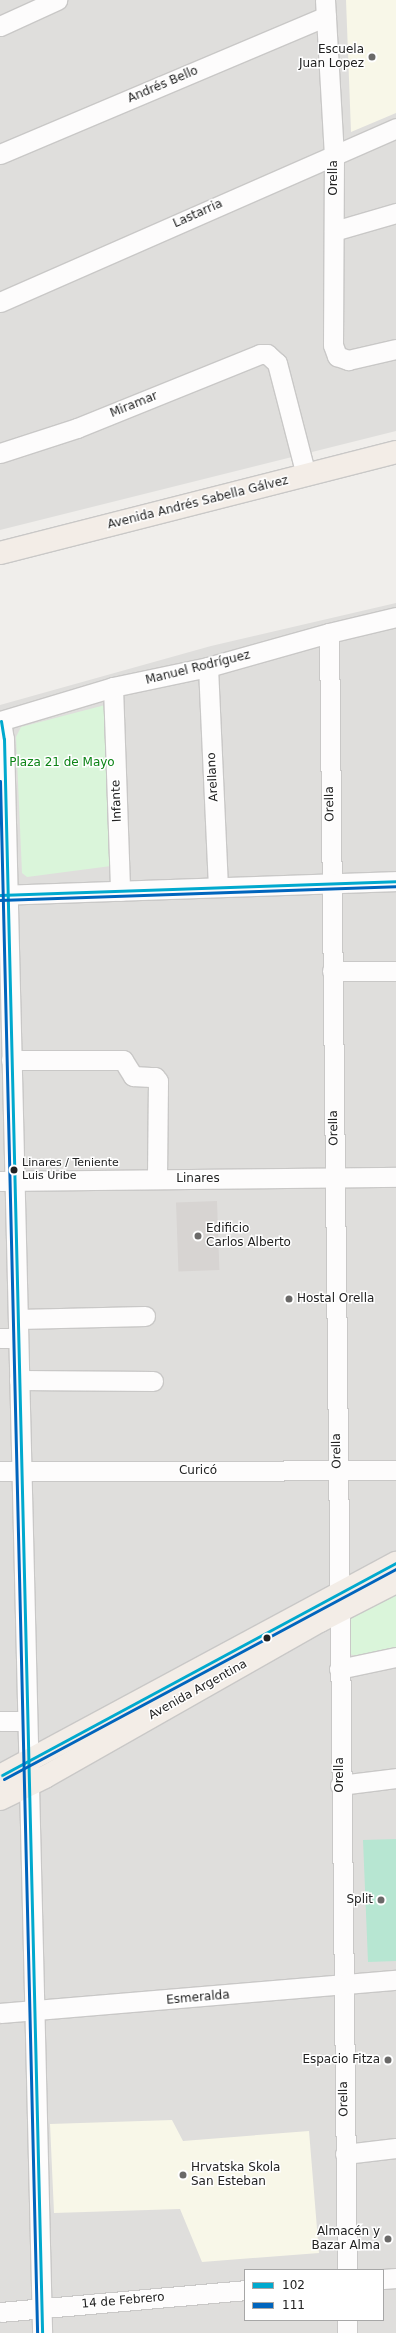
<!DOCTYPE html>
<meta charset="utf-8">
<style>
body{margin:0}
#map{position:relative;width:396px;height:2333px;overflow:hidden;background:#f0eeeb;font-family:"DejaVu Sans",sans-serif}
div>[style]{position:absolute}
.residential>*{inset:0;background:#dfdedc}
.education>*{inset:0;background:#f8f7e8}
.park>*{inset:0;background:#daf5da}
.pitch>*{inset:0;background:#b7e6d2}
.building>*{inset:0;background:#d7d4d2;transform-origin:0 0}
.roads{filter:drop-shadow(1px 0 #c9c8c7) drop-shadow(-1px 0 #c9c8c7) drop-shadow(0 1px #c9c8c7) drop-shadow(0 -1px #c9c8c7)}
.minor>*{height:19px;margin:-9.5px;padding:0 9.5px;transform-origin:9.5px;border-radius:9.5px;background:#fdfcfc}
.major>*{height:22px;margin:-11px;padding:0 11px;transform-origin:11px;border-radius:11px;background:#f3ede7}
.bus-1>*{height:3px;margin:-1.5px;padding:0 1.5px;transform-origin:1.5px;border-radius:1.5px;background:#00a9ce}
.bus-2>*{height:3px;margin:-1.5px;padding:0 1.5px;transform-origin:1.5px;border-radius:1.5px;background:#0065bd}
.dots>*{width:11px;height:11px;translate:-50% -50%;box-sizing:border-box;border:2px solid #fff;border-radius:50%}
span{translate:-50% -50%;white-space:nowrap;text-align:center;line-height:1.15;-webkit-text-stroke:3px #fff;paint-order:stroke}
.bus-label{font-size:11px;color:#222}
.left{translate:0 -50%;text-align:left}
.poi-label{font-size:12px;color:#222}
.right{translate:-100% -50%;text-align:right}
.street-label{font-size:12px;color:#222}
.park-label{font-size:12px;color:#0c8416}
.legend{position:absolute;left:244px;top:2269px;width:140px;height:52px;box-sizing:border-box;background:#fff;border:1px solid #a7a7a7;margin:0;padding:5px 7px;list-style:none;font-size:12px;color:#222}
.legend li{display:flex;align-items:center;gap:8px;height:20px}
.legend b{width:20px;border:1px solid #a7a7a7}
</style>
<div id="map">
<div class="residential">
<i style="clip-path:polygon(0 0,396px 0,396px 431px,0 530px)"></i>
<i style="clip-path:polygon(evenodd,396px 603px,396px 2333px,0 2333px,0 705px,211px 646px,396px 603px,245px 2270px,383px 2270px,383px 2320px,245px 2320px,245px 2270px)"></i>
</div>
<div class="education">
<i style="clip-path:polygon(346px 0,396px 0,396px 113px,351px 132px)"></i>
<i style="clip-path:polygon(172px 2120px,183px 2141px,309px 2131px,319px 2253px,202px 2262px,180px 2209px,54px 2213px,50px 2124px)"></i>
</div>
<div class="park">
<i style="clip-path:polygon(105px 705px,111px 866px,27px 877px,22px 873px,16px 737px,21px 727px)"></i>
<i style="clip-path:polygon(396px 1590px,396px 1649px,357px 1657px,346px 1652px,346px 1617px)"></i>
</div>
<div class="pitch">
<i style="clip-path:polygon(396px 1839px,396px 1961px,368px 1962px,363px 1840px)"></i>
</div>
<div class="building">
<i style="left:217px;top:1201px;width:69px;height:41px;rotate:88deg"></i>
</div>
<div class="roads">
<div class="minor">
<i style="left:325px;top:0;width:154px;rotate:86.7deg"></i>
<i style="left:334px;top:154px;width:191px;rotate:90.3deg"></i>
<i style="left:333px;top:345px;width:12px;rotate:70deg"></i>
<i style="left:337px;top:356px;width:12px;rotate:20deg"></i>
<i style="left:348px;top:360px;width:49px;rotate:-12.9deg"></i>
<i style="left:0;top:26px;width:63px;rotate:-24.5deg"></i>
<i style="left:0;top:154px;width:354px;rotate:-22.9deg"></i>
<i style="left:334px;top:231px;width:65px;rotate:-16.2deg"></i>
<i style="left:0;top:302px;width:433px;rotate:-23.7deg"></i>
<i style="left:0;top:453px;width:81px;rotate:-18deg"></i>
<i style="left:77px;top:428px;width:197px;rotate:-22deg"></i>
<i style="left:260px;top:354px;width:7px"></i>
<i style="left:267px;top:354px;width:13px;rotate:42deg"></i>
<i style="left:277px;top:363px;width:116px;rotate:75.5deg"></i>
<i style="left:329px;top:633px;width:1637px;rotate:89.37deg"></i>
<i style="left:208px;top:667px;width:220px;rotate:87.4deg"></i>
<i style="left:113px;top:687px;width:204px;rotate:88deg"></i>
<i style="left:0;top:721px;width:118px;rotate:-16.7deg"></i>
<i style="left:113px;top:687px;width:97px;rotate:-11.9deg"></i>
<i style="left:208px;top:667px;width:126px;rotate:-15.7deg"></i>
<i style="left:329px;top:633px;width:69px;rotate:-13.4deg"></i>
<i style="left:1px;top:721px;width:18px;rotate:81deg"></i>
<i style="left:4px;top:739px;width:1594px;rotate:88.63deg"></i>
<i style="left:0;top:895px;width:396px;rotate:-2deg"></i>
<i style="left:332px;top:971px;width:64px"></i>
<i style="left:11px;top:1060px;width:112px"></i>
<i style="left:123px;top:1060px;width:19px;rotate:58deg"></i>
<i style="left:133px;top:1076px;width:22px;rotate:3deg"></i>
<i style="left:155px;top:1077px;width:5px;rotate:53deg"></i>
<i style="left:158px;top:1081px;width:98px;rotate:90.6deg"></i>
<i style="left:0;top:1181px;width:396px;rotate:-0.6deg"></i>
<i style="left:18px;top:1319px;width:127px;rotate:-1.4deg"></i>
<i style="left:0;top:1338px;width:18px"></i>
<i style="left:19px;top:1380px;width:134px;rotate:0.4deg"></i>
<i style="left:0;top:1471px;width:396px;rotate:-0.1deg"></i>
<i style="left:339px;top:1669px;width:58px;rotate:-11.9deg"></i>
<i style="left:0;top:1721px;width:27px"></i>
<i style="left:340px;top:1785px;width:56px;rotate:-7.1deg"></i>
<i style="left:0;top:2013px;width:397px;rotate:-4.8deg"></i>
<i style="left:345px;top:2154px;width:51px;rotate:-6.7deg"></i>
<i style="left:383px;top:2279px;width:13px;rotate:-4deg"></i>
<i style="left:0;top:2312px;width:246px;rotate:-5.1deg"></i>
<i style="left:347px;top:2333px;width:13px;rotate:-90deg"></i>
</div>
<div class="major">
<i style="left:0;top:553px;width:409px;rotate:-14.3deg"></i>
<i style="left:0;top:1776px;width:450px;rotate:-28.3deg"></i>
<i style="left:0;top:1799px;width:50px;rotate:-26.1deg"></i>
<i style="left:45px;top:1777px;width:316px;rotate:-29.6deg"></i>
<i style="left:320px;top:1621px;width:85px;rotate:-27.2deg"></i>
</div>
</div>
<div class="bus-1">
<i style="left:1px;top:721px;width:18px;rotate:81deg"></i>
<i style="left:4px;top:739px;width:1594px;rotate:88.63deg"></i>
<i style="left:0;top:895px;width:396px;rotate:-2deg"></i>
<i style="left:2px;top:1775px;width:447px;rotate:-28.3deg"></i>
</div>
<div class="bus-2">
<i style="left:0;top:781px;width:1552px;rotate:88.63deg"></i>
<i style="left:0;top:900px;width:396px;rotate:-2deg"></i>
<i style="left:4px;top:1779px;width:445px;rotate:-28.2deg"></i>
</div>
<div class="dots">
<i style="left:372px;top:57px;background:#6a6968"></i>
<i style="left:14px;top:1170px;background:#222"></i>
<i style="left:198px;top:1236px;background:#6a6968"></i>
<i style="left:289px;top:1299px;background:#6a6968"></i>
<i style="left:267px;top:1638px;background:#222"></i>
<i style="left:381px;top:1900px;background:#6a6968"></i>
<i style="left:388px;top:2060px;background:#6a6968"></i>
<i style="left:183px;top:2175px;background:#6a6968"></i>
<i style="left:388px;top:2239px;background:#6a6968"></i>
</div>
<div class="bus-label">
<span class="left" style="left:22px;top:1170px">Linares / Teniente<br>Luis Uribe</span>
</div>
<div class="poi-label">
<span class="right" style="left:364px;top:57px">Escuela<br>Juan Lopez</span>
<span class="left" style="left:206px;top:1236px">Edificio<br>Carlos Alberto</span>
<span class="left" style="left:297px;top:1299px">Hostal Orella</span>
<span class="right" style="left:373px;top:1900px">Split</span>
<span class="right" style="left:380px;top:2060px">Espacio Fitza</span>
<span class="left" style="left:191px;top:2175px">Hrvatska Skola<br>San Esteban</span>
<span class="right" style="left:380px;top:2239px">Almacén y<br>Bazar Alma</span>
</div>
<div class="street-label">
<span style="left:163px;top:85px;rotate:-23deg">Andrés Bello</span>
<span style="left:334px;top:178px;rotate:-90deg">Orella</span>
<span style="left:198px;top:214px;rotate:-24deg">Lastarria</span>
<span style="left:134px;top:405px;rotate:-22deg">Miramar</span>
<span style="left:198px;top:503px;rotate:-14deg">Avenida Andrés Sabella Gálvez</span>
<span style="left:198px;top:668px;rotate:-14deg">Manuel Rodríguez</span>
<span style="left:213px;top:777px;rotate:-93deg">Arellano</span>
<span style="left:117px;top:801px;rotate:-92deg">Infante</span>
<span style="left:330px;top:804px;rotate:-91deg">Orella</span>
<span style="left:334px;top:1128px;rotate:-91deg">Orella</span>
<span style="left:198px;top:1179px">Linares</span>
<span style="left:337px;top:1451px;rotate:-91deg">Orella</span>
<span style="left:198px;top:1471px">Curicó</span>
<span style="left:198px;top:1690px;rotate:-29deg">Avenida Argentina</span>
<span style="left:340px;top:1775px;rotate:-90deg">Orella</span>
<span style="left:198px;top:1998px;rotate:-5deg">Esmeralda</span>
<span style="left:344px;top:2099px;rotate:-91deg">Orella</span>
<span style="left:123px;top:2301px;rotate:-5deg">14 de Febrero</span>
</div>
<div class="park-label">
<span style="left:62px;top:763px">Plaza 21 de Mayo</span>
</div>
<ul class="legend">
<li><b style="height:5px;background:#00a9ce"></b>102</li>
<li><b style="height:5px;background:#0065bd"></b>111</li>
</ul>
</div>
